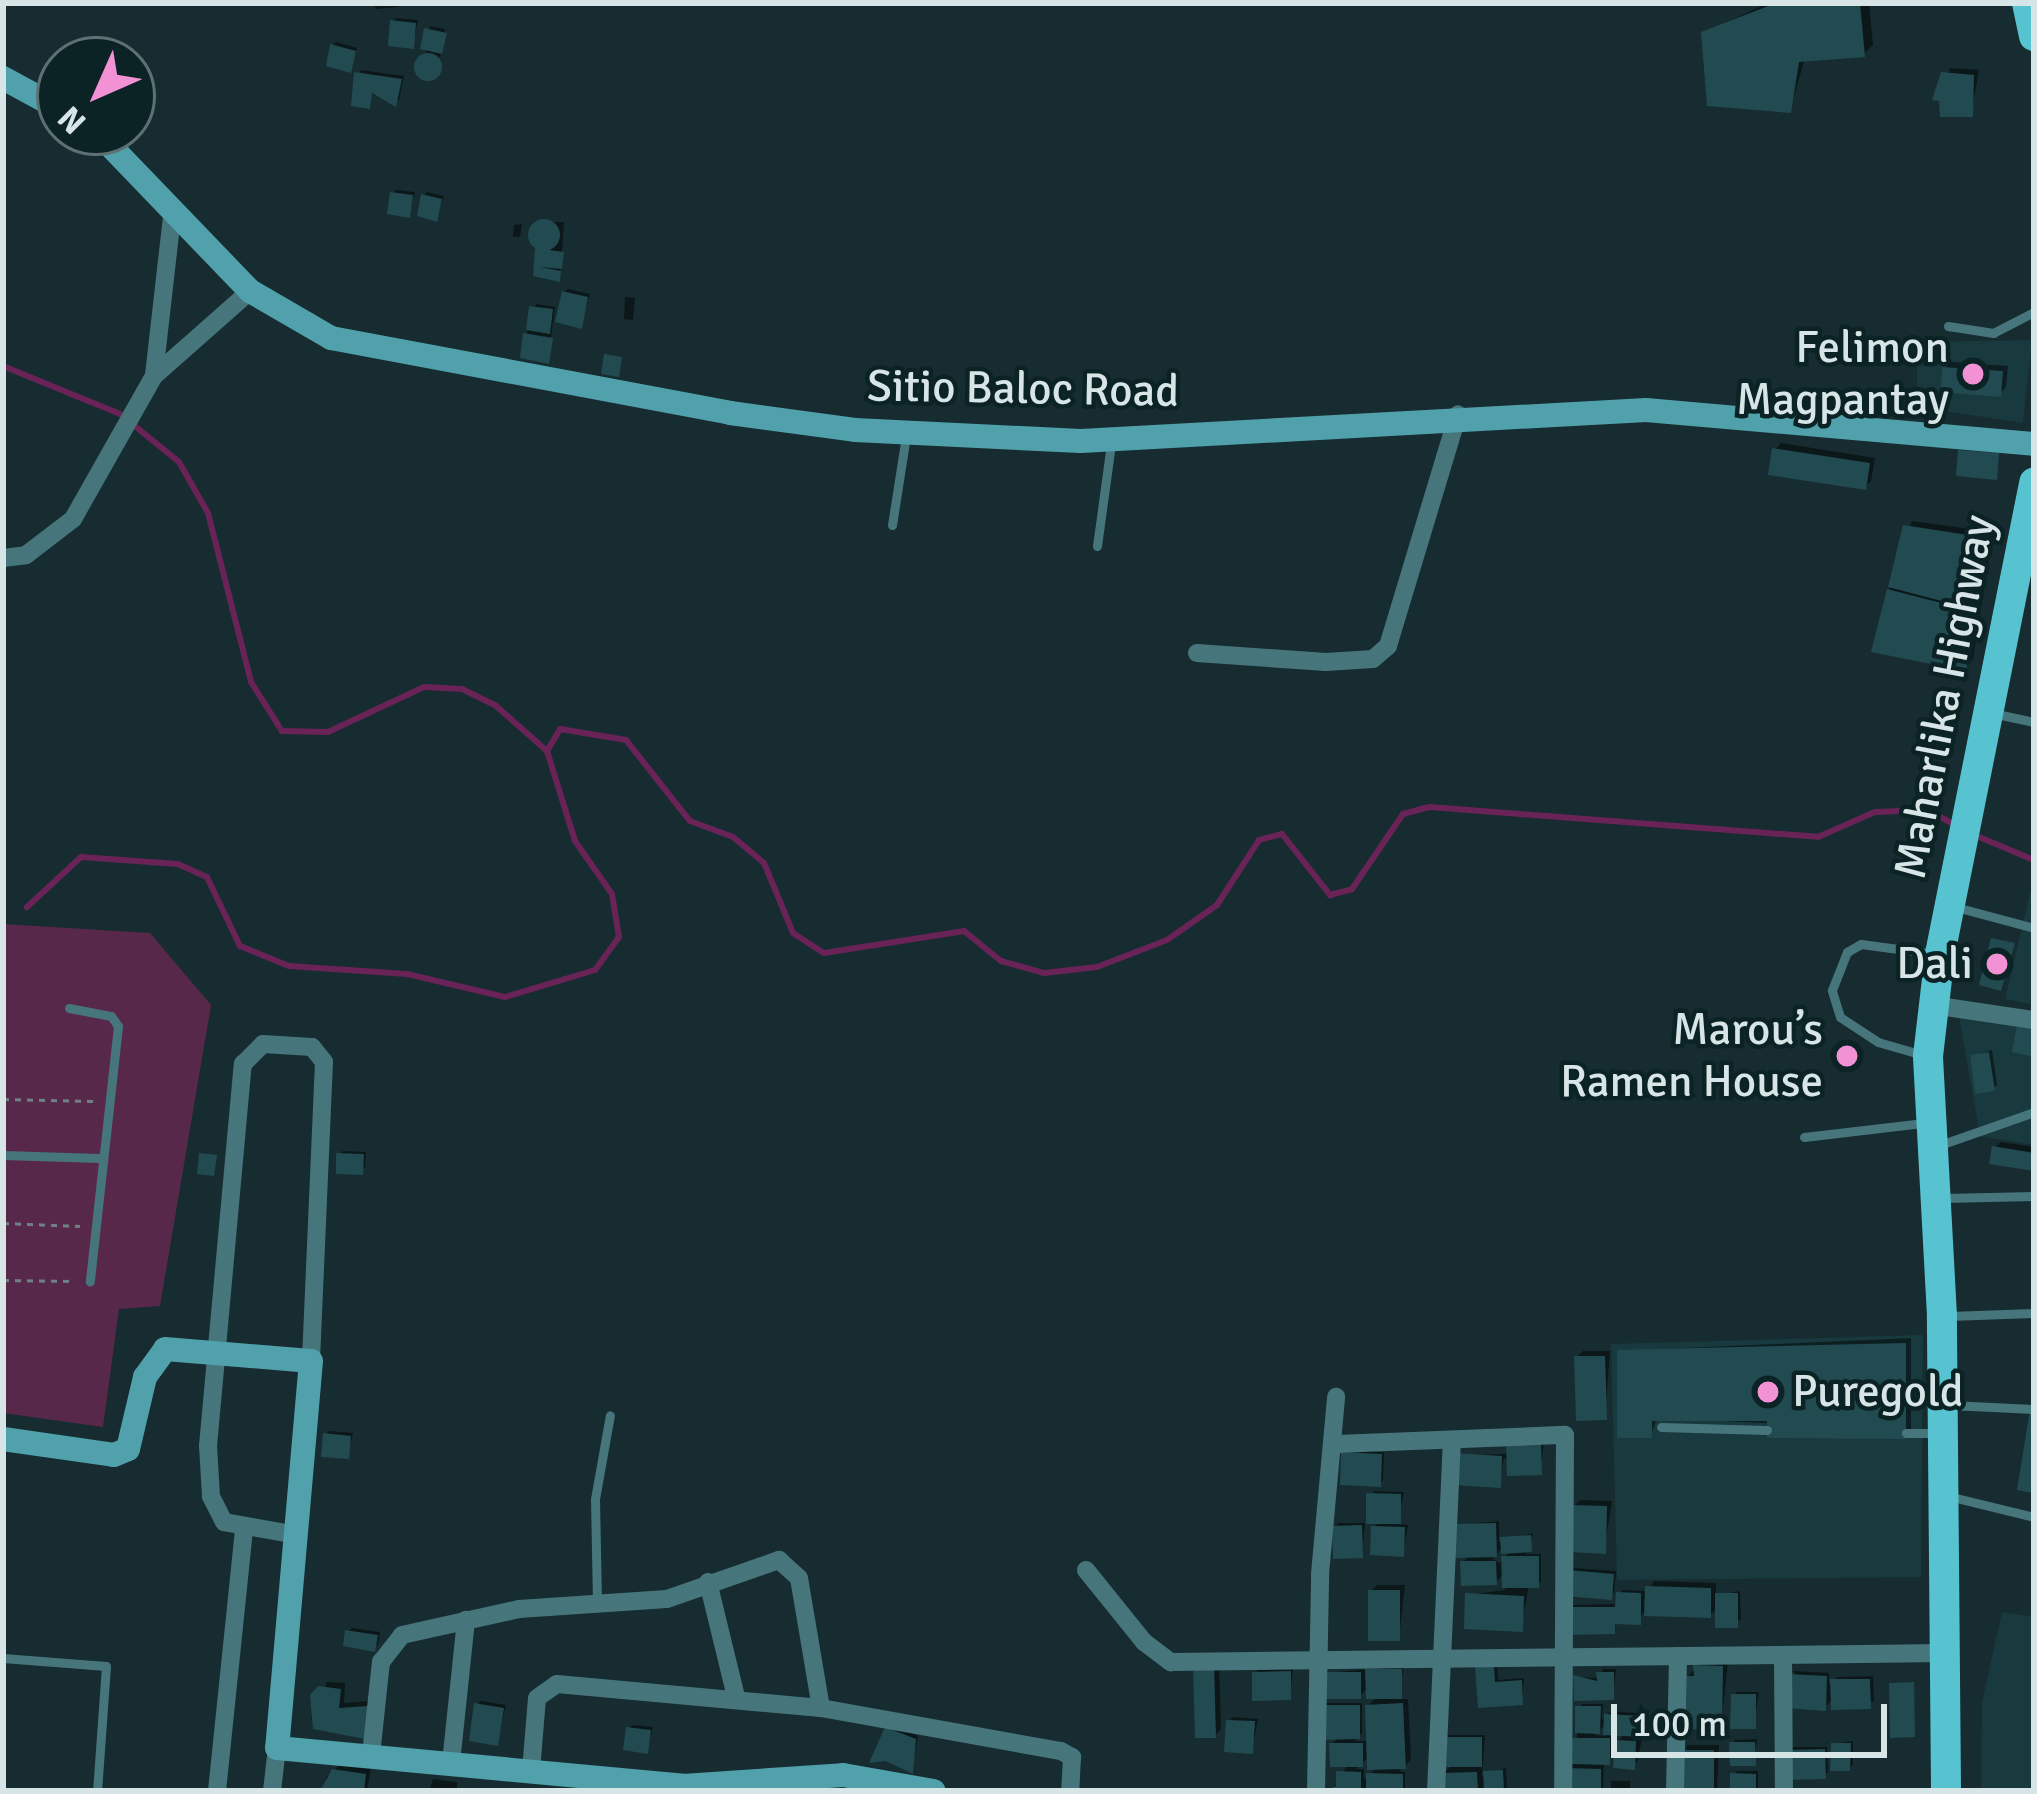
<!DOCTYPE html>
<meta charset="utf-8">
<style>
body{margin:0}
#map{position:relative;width:2037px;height:1794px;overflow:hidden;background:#162c30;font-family:Signika,sans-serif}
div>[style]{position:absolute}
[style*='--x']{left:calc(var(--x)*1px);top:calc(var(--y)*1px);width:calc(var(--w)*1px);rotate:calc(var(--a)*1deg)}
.built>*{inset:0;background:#18393d}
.green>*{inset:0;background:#58284a}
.shadow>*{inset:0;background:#0007}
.stream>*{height:6px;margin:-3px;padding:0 3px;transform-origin:3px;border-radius:3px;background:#692357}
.building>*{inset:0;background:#224b51}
.round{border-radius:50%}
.path>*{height:3px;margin-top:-1.5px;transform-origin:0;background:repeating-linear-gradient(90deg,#6f8184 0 6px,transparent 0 12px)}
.lane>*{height:9px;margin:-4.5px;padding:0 4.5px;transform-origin:4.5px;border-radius:4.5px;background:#46767c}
.street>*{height:18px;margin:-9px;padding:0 9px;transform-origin:9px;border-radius:9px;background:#46767c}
.secondary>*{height:24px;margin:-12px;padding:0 12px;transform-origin:12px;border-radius:12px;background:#50a1ac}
.primary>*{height:30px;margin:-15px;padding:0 15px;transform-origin:15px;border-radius:15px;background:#57c3d1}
.dots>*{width:33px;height:33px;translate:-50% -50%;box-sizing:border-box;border:6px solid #0c2326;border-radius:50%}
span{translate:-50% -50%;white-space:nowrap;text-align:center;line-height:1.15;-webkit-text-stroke:9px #0c2326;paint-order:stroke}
.poi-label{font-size:45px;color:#d7e5e6}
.right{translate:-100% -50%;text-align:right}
.left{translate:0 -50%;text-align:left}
.street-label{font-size:45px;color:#d7e5e6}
.frame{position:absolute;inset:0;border:6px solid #d7e5e6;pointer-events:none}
.north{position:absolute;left:36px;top:36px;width:120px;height:120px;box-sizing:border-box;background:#0c2326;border:3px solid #5d7173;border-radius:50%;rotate:225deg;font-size:33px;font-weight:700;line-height:48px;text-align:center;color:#d7e5e6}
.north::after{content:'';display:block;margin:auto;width:42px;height:54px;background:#f391d5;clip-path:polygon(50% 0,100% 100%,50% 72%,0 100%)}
.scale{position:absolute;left:1611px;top:1704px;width:276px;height:54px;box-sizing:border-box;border:6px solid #d7e5e6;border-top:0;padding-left:15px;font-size:36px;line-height:42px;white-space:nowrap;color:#d7e5e6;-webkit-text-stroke:9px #0c2326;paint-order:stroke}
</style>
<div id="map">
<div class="built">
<i style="clip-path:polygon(2032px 340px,2023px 423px,1917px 407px,1917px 342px)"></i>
<i style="clip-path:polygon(2032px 885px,2034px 885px,2034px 1005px,2005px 999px)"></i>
<i style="clip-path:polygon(1958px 1012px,2034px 1023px,2034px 1145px,1980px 1136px)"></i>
<i style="clip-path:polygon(1923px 1335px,1921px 1577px,1617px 1580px,1611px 1344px)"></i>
<i style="clip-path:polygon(2002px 1612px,2034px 1617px,2034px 1791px,1981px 1791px,1982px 1702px)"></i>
</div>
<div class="green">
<i style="clip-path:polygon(3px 924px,150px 933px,211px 1005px,160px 1306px,119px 1309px,103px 1427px,3px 1413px)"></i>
</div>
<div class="shadow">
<i style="clip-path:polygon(376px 3px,400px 3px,399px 7px,375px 9px)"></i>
<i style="clip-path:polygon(1768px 3px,1869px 3px,1873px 45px,1864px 54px,1805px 58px,1790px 110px,1704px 33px)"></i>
<i style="clip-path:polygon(397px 18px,418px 20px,413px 46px,393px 21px)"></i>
<i style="clip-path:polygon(430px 26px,445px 29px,442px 53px,422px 78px)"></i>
<i style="clip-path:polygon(336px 42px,357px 48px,350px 69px,333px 45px)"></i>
<i style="clip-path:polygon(1950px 68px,1979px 70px,1971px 114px,1942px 99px)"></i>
<i style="clip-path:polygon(360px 70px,404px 76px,399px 100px,371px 94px)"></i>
<i style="clip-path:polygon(396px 190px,415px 192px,409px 214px,393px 193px)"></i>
<i style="clip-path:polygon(427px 192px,444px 196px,436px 218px,424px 195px)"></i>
<i style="clip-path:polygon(534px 222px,564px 222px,560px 278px,536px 274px)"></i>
<i style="clip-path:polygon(522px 224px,520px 237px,513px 237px,514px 225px)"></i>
<i style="clip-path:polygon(568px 289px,590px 294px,581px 325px,564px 292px)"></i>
<i style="clip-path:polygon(625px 297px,635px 298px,633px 320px,624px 319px)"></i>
<i style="clip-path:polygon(536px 304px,555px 307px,548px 360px,526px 335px)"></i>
<i style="clip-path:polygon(1951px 362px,2008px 366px,2006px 387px,2000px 393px,1945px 368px)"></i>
<i style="clip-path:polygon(1781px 443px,1875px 458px,1871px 481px,1865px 487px,1775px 450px)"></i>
<i style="clip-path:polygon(1912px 521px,1993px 532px,1973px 659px,1965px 668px,1889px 590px)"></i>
<i style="clip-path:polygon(1992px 1050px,1997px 1085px,1993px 1088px,1973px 1056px)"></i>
<i style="clip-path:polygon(2001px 1142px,2034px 1147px,2034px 1168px,1995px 1148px)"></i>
<i style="clip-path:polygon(343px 1151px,366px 1152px,365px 1168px,339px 1155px)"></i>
<i style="clip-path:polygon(1911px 1338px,1911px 1430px,1657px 1418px,1651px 1435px,1620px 1351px)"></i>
<i style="clip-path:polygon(1583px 1351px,1610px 1351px,1605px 1417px,1577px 1357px)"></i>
<i style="clip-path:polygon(329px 1431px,353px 1433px,348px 1456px,325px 1435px)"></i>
<i style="clip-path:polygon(1544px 1442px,1540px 1472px,1504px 1458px,1499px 1485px,1458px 1455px,1509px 1454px)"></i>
<i style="clip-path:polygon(1348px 1450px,1384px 1452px,1383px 1480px,1380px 1484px)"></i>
<i style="clip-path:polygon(1373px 1491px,1404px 1492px,1397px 1524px,1408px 1525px,1403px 1554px,1374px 1527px,1380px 1521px)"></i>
<i style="clip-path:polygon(1580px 1500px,1612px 1501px,1604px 1551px,1574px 1506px)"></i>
<i style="clip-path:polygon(evenodd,1499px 1521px,1499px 1542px,1533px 1533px,1526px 1554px,1541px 1554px,1541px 1582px,1529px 1585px,1521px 1628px,1468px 1595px,1505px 1590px,1504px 1574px,1496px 1582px,1463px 1562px,1471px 1555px,1457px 1525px,1499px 1521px,1504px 1547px,1512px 1550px,1499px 1563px,1492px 1558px,1504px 1547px)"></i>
<i style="clip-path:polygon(1339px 1523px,1365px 1523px,1362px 1555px,1335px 1527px)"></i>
<i style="clip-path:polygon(1574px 1568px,1616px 1571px,1614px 1594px,1571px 1571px)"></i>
<i style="clip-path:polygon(1654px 1581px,1716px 1583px,1716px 1596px,1740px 1591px,1741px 1621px,1718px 1607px,1710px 1615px,1643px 1613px,1639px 1622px,1617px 1621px,1613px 1631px,1569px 1632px,1571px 1605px,1618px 1604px,1622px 1590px,1648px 1591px)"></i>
<i style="clip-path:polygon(1377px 1585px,1405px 1585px,1399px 1638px,1371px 1591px)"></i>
<i style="clip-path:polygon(352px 1628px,380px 1632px,378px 1645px,348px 1631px)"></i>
<i style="clip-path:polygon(1219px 1658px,1221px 1729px,1215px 1735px,1196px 1665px)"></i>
<i style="clip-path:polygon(1703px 1661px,1728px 1661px,1721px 1727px,1687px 1677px)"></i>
<i style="clip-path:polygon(1497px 1663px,1498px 1680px,1524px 1678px,1522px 1702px,1481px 1705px,1478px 1668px)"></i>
<i style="clip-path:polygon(evenodd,1404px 1666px,1398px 1699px,1408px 1699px,1411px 1760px,1399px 1771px,1405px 1772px,1405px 1791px,1332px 1791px,1348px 1764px,1332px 1744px,1340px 1736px,1322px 1737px,1326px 1703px,1362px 1703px,1362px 1733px,1355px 1741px,1369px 1741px,1368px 1706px,1377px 1696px,1369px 1687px,1359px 1696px,1325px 1673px,1404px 1666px,1370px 1756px,1377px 1767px,1364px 1780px,1364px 1769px,1356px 1769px,1370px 1756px)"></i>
<i style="clip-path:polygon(1293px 1669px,1290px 1697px,1255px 1673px,1258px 1670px)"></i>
<i style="clip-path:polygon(1603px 1669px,1616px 1669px,1613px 1697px,1576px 1677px,1599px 1678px)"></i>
<i style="clip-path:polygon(1793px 1671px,1829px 1673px,1829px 1685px,1837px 1677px,1873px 1676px,1874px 1702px,1834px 1698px,1825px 1707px)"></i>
<i style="clip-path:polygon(327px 1682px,345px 1683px,344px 1703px,372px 1701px,364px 1735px,311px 1720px)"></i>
<i style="clip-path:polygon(1737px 1692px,1759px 1692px,1754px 1726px,1734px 1695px)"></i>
<i style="clip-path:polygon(481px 1701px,506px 1705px,497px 1743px,477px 1705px)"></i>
<i style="clip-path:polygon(evenodd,1582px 1704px,1603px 1704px,1602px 1720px,1611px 1711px,1647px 1714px,1637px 1763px,1617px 1753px,1604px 1761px,1603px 1791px,1569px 1791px,1582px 1704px,1607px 1723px,1606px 1736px,1594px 1735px,1607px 1723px,1582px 1704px,1612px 1732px,1626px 1733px,1612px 1747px,1612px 1732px)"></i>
<i style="clip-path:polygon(1233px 1717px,1258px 1719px,1252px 1751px,1229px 1721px)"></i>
<i style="clip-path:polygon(633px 1725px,653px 1727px,647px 1751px,629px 1728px)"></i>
<i style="clip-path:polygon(891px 1725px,918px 1736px,912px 1771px,887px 1758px)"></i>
<i style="clip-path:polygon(1448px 1735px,1485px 1735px,1482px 1776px,1506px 1768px,1507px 1791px,1443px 1791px,1442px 1775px,1453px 1764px)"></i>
<i style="clip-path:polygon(1757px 1739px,1754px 1763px,1732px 1744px,1735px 1740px)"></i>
<i style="clip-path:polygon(1853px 1741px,1853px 1765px,1849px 1768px,1834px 1744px)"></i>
<i style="clip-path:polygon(1687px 1745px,1719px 1745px,1717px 1791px,1681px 1791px)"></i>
<i style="clip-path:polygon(1791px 1747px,1827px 1747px,1828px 1773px,1788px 1777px)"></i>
<i style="clip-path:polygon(341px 1764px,371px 1768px,367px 1791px,327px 1791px,326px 1777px)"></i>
<i style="clip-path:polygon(1736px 1771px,1758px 1771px,1758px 1791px,1733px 1791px)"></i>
<i style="clip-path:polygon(433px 1779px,457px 1782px,457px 1791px,429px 1791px)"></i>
<i style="clip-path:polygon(1630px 1781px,1630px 1791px,1611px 1791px,1611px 1781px)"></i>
</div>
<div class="stream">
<i style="--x:3;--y:366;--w:126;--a:22.3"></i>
<i style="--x:120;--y:414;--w:76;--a:39.1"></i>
<i style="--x:179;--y:462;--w:59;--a:60.4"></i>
<i style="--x:208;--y:513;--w:174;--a:75.7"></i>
<i style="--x:251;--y:682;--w:58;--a:57.7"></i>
<i style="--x:282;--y:731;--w:46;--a:1.2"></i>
<i style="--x:328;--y:732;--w:106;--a:-25.1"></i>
<i style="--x:424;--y:687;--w:38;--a:3"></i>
<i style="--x:462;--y:689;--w:37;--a:26"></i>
<i style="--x:495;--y:705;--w:69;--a:41.5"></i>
<i style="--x:547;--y:751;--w:94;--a:72.7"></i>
<i style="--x:575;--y:841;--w:65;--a:55.1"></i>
<i style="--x:612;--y:894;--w:44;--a:80.8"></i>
<i style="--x:619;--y:937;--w:41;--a:126"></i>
<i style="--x:595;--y:970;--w:94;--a:163.3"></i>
<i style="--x:505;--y:997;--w:101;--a:-166.8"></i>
<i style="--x:407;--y:974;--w:118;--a:-176.1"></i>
<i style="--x:289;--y:966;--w:53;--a:-157.8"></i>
<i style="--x:240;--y:946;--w:76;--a:-115.6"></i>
<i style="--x:207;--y:877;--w:32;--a:-156"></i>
<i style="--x:178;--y:864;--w:97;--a:-175.9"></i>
<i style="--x:81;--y:857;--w:74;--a:137.2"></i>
<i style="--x:547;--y:751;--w:26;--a:-59"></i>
<i style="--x:560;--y:729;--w:67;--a:9.5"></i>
<i style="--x:626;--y:740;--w:103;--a:51.7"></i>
<i style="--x:690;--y:821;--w:46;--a:20.4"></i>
<i style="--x:733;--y:837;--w:40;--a:40"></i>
<i style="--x:764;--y:863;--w:76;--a:67.5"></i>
<i style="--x:793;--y:933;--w:37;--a:33"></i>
<i style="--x:824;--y:953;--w:142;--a:-8.9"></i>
<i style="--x:964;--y:931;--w:48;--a:39"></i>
<i style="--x:1001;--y:961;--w:45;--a:15.6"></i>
<i style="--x:1044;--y:973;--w:53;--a:-6.5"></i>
<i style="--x:1097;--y:967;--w:75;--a:-21.1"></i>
<i style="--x:1167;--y:940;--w:61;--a:-35"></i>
<i style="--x:1217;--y:905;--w:77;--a:-57.1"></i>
<i style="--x:1259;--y:840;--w:24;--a:-15"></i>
<i style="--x:1282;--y:834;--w:78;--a:51.8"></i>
<i style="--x:1330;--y:895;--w:23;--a:-15"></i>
<i style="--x:1352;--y:889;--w:91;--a:-55.8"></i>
<i style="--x:1403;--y:814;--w:28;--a:-15"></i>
<i style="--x:1430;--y:807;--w:389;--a:4.4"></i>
<i style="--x:1818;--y:837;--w:62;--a:-23.7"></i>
<i style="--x:1875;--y:812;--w:53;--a:-2.2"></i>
<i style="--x:1928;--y:810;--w:31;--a:29"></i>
<i style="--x:1972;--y:834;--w:67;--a:22.8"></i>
</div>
<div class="building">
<i style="clip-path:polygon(1776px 3px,1860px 3px,1865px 57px,1799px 62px,1791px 113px,1707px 106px,1701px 32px)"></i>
<i style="clip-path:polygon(390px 20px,416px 23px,414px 49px,388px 46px)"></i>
<i style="clip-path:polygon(424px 28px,447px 33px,442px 54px,420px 49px)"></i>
<i style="clip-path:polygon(330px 44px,356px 51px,351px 73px,326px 66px)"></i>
<i class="round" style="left:414px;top:53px;width:28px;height:28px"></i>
<i style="clip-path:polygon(354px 72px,402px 79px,396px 107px,372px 93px,370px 109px,351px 106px)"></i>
<i style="clip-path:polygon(1941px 72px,1974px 75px,1973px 117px,1940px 117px,1939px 101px,1932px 100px)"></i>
<i style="clip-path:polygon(390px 192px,413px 195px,410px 218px,387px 214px)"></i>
<i style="clip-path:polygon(421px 194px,442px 199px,437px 222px,417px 216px)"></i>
<i class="round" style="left:528px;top:219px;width:32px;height:32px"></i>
<i style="clip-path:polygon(535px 248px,564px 252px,562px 269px,540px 267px,561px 271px,560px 282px,533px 276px)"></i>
<i style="clip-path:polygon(562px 291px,588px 297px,582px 329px,555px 322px)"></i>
<i style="clip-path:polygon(529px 306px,553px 309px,550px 334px,526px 330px)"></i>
<i style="clip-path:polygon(523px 333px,553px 338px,549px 364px,520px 358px)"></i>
<i style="clip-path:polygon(604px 354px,622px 357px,619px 377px,601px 374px)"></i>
<i style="clip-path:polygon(1942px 367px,2003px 371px,2001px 397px,1941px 392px)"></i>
<i style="clip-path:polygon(1772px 448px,1870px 463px,1866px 490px,1768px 475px)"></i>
<i style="clip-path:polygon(1958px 450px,1999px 453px,1997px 480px,1956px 476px)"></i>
<i style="clip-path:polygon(1903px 525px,1988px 538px,1976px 610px,1888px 587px)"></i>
<i style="clip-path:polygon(1887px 589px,1976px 612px,1966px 671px,1871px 652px)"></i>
<i style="clip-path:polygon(1991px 938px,2015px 943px,2001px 991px,1979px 985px)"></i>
<i style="clip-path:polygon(2017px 1025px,2034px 1028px,2034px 1057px,2012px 1052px)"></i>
<i style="clip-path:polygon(1989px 1052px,1995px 1091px,1975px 1094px,1970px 1055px)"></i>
<i style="clip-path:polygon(1992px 1146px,2034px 1153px,2034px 1171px,1989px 1164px)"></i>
<i style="clip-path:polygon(199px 1153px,217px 1155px,214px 1176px,197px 1174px)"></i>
<i style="clip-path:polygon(336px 1153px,364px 1154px,363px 1175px,336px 1174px)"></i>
<i style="clip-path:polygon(1906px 1343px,1906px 1439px,1767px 1438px,1767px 1421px,1652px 1421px,1652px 1438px,1617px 1438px,1617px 1350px)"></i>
<i style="clip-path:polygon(1574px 1356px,1605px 1356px,1607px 1420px,1576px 1421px)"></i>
<i style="clip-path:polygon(2030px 1410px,2034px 1411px,2034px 1493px,2017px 1490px)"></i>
<i style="clip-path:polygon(323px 1433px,351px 1436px,349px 1459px,321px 1457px)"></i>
<i style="clip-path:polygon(1506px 1444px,1541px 1444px,1542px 1475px,1507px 1476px)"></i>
<i style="clip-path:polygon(1341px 1452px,1382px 1454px,1381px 1487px,1340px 1485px)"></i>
<i style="clip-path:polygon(1455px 1453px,1502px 1456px,1501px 1488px,1453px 1485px)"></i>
<i style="clip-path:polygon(1366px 1493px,1401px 1494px,1401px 1524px,1366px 1524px)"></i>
<i style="clip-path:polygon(1571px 1505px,1607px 1506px,1606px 1554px,1569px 1552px)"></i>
<i style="clip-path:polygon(1496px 1523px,1497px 1557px,1455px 1558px,1453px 1524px)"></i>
<i style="clip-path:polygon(1362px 1525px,1363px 1558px,1333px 1559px,1332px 1526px)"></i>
<i style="clip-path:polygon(1371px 1526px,1405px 1527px,1404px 1557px,1370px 1555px)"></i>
<i style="clip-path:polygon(1531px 1535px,1532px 1552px,1501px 1554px,1500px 1537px)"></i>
<i style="clip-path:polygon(1501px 1556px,1539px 1556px,1539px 1588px,1502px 1588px)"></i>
<i style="clip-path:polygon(1460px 1561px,1496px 1561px,1497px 1585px,1461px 1586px)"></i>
<i style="clip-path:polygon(1568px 1570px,1614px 1574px,1612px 1600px,1565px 1596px)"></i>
<i style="clip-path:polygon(1645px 1586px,1711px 1588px,1711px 1618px,1644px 1616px)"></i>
<i style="clip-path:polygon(1368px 1590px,1400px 1590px,1400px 1641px,1368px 1641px)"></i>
<i style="clip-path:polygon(1616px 1592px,1641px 1593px,1641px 1625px,1615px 1624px,1615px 1634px,1566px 1635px,1565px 1607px,1615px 1607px)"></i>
<i style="clip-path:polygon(1465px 1593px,1524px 1596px,1523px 1632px,1464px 1629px)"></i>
<i style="clip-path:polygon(1715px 1593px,1738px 1593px,1738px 1628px,1715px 1628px)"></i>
<i style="clip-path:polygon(345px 1630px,378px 1635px,375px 1652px,343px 1646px)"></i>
<i style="clip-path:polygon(1214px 1663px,1216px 1738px,1195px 1738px,1193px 1664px)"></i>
<i style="clip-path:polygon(1494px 1665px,1495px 1682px,1522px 1680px,1523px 1705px,1478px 1708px,1475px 1666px)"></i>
<i style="clip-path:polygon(1693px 1665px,1723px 1666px,1722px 1730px,1679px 1729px,1684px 1676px,1694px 1676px)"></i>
<i style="clip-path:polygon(1365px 1669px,1402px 1669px,1402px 1699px,1366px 1699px)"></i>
<i style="clip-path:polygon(1291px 1671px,1291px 1700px,1252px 1701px,1252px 1672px)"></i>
<i style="clip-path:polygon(1322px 1672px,1361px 1672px,1361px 1699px,1322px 1699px)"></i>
<i style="clip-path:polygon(1596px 1672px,1614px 1672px,1614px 1700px,1574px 1701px,1573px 1675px,1597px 1681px)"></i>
<i style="clip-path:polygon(1787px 1674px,1827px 1676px,1826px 1711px,1785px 1708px)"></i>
<i style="clip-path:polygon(1830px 1679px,1870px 1679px,1871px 1709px,1831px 1710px)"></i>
<i style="clip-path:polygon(1914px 1682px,1915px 1737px,1890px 1738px,1889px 1683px)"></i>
<i style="clip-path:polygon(318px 1686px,341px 1689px,339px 1708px,368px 1706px,365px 1739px,313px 1729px,310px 1695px)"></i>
<i style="clip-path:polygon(1731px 1694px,1756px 1694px,1756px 1729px,1730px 1729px)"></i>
<i style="clip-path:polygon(474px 1703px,504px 1708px,498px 1746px,469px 1741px)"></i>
<i style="clip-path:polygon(1403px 1703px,1406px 1769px,1367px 1770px,1365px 1705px)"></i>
<i style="clip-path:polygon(1319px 1705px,1360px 1705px,1360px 1739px,1319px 1740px)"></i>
<i style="clip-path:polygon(1575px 1706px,1601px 1706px,1600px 1734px,1575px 1733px)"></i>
<i style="clip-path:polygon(1604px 1714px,1645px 1716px,1643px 1737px,1603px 1735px)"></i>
<i style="clip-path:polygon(1226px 1720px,1255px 1721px,1253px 1754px,1224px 1752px)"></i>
<i style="clip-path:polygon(626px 1727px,651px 1730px,648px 1754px,623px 1750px)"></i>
<i style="clip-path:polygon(885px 1727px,916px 1739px,913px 1774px,886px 1761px,869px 1763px)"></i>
<i style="clip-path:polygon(1442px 1737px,1482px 1737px,1482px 1767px,1442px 1767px)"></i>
<i style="clip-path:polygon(1571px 1738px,1610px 1738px,1610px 1765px,1571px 1764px)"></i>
<i style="clip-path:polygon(1615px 1740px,1636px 1741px,1635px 1770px,1613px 1768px)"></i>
<i style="clip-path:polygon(1729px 1742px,1755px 1742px,1756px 1766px,1730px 1766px)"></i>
<i style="clip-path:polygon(1329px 1743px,1363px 1743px,1363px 1767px,1330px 1767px)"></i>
<i style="clip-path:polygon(1831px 1743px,1851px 1743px,1850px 1771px,1830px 1771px)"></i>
<i style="clip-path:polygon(1825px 1749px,1826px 1779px,1785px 1780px,1785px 1750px)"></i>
<i style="clip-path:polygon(1678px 1750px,1714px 1750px,1714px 1791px,1678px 1791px)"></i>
<i style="clip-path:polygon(1567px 1768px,1601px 1769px,1601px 1791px,1566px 1791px)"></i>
<i style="clip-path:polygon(332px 1769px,366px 1774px,364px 1791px,320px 1791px)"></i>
<i style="clip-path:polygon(1503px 1770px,1504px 1791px,1484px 1791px,1483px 1771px)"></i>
<i style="clip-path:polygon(1336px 1771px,1361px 1772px,1361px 1791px,1325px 1791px,1336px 1786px)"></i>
<i style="clip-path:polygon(1477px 1772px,1478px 1791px,1440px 1791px,1439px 1773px)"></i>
<i style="clip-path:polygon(1366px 1773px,1403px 1774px,1403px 1791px,1366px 1791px)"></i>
<i style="clip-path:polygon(1730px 1773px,1756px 1774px,1756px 1791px,1730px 1791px)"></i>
</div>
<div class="path">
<i style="--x:3;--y:1099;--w:90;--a:1.3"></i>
<i style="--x:3;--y:1223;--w:77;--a:2.2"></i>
<i style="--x:3;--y:1280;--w:70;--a:0.8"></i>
</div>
<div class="lane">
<i style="--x:1948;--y:326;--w:46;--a:8.8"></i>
<i style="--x:1993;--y:333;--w:46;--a:-27.1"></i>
<i style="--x:892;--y:525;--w:90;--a:-81.1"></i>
<i style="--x:1097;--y:546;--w:103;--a:-82.2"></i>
<i style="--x:1992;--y:713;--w:43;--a:12.1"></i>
<i style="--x:1952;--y:906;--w:85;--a:15"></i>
<i style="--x:69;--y:1008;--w:43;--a:10.8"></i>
<i style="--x:111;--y:1016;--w:12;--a:55"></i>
<i style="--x:118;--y:1026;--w:257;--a:96.3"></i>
<i style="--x:1923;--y:1055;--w:47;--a:-163.9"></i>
<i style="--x:1878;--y:1042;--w:45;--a:-146.7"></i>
<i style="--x:1840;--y:1017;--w:28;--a:-107"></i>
<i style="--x:1832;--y:990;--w:41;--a:-68.5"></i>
<i style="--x:1847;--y:952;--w:16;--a:-30"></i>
<i style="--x:1861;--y:944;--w:75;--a:7.7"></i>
<i style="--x:1804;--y:1137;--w:121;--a:-6.7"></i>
<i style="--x:1937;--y:1146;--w:103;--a:-19.3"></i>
<i style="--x:3;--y:1155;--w:97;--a:1.8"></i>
<i style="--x:1943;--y:1198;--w:91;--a:-1.3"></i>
<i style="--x:1949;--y:1316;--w:85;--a:-2"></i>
<i style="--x:1950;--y:1405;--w:84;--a:2.7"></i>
<i style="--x:1661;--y:1427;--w:106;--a:1.6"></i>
<i style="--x:1906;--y:1433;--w:30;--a:0"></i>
<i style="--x:1952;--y:1497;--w:84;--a:13.7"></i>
<i style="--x:597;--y:1603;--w:104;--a:-91.1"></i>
<i style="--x:595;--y:1499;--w:85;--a:-79.9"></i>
<i style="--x:3;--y:1658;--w:103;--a:4.4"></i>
<i style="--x:106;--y:1666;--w:125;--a:94.1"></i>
</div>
<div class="street">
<i style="--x:173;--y:208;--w:169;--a:96.5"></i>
<i style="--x:154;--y:376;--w:128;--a:-41.5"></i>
<i style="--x:3;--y:558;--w:23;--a:-7"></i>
<i style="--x:26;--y:555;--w:59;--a:-37.5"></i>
<i style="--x:73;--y:519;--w:164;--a:-60.5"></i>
<i style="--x:1197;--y:653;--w:129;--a:4"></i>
<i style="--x:1326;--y:662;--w:47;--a:-3.7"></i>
<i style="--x:1373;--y:659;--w:20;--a:-41"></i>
<i style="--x:1388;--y:646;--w:242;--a:-73.2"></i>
<i style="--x:1932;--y:1005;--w:103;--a:8.4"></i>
<i style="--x:1337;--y:1444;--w:228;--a:-2.3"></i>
<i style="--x:1565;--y:1435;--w:356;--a:90.3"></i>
<i style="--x:297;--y:1535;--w:74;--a:-169.9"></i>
<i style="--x:224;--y:1522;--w:29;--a:-117"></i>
<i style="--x:211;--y:1496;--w:50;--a:-93.4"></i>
<i style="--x:208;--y:1446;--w:384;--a:-84.8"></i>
<i style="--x:243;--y:1064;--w:28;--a:-45"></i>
<i style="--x:263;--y:1044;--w:49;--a:3.5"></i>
<i style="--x:312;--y:1047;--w:19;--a:51"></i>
<i style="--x:324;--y:1062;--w:299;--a:92.5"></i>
<i style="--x:1086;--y:1570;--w:92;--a:51.1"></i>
<i style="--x:1144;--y:1642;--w:34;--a:37"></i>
<i style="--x:1171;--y:1662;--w:774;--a:-0.67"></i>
<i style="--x:708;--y:1582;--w:118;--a:76.3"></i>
<i style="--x:1783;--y:1655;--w:136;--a:89.6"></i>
<i style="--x:371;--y:1755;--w:94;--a:-83.9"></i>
<i style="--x:381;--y:1662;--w:34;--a:-52"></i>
<i style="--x:402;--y:1635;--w:120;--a:-12.5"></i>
<i style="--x:519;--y:1609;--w:148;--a:-3.9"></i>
<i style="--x:667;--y:1599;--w:119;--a:-19.2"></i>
<i style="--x:779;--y:1560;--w:27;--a:42"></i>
<i style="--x:799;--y:1578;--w:132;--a:80.4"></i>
<i style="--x:451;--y:1763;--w:144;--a:-84"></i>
<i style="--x:531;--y:1771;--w:73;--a:-85.3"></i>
<i style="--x:537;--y:1698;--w:24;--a:-35"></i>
<i style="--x:557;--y:1684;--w:265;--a:5.2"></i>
<i style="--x:821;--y:1708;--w:244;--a:10.2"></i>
<i style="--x:1061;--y:1751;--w:13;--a:29"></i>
<i style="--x:1072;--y:1757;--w:34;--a:93"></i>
<i style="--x:217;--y:1791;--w:261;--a:-84.1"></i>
<i style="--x:272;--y:1791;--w:43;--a:-83.4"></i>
<i style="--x:1316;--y:1791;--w:217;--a:-88.9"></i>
<i style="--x:1320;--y:1574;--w:178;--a:-84.8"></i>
<i style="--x:1436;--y:1791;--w:348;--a:-87.4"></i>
<i style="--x:1675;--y:1791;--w:135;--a:-88.7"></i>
</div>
<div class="secondary">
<i style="--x:3;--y:78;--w:65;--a:28.5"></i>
<i style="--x:97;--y:132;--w:221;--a:46.1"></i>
<i style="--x:250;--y:291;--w:94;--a:30.1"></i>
<i style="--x:331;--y:338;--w:406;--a:10.6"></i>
<i style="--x:730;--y:413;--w:126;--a:7.7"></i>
<i style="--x:855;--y:430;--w:226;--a:2.8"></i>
<i style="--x:1081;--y:441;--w:566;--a:-3.14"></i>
<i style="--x:1646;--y:410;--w:389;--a:5"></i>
<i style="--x:3;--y:1439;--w:112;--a:8.2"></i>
<i style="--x:114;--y:1455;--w:15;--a:-23"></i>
<i style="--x:128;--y:1449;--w:74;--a:-76.7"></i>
<i style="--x:145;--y:1377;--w:34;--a:-54"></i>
<i style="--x:165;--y:1349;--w:146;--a:4.7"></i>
<i style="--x:311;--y:1361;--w:388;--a:95"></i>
<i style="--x:277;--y:1748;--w:408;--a:5.3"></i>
<i style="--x:683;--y:1786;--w:160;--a:-3.9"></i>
<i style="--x:843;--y:1775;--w:92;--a:10"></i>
</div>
<div class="primary">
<i style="--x:2027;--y:3;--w:34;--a:78"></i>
<i style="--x:1946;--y:1791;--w:475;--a:-90.5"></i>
<i style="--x:1942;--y:1316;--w:260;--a:-93.1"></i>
<i style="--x:1928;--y:1056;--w:103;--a:-83.3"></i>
<i style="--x:1940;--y:954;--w:481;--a:-78.7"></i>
</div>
<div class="dots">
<i style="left:1973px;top:374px;background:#f391d5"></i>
<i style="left:1997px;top:964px;background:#f391d5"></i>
<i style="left:1847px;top:1056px;background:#f391d5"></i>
<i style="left:1768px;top:1392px;background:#f391d5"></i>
</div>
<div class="poi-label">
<span class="right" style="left:1949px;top:374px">Felimon<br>Magpantay</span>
<span class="right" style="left:1973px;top:964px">Dali</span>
<span class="right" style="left:1823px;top:1056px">Marou’s<br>Ramen House</span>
<span class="left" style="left:1792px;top:1392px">Puregold</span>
</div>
<div class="street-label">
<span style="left:1023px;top:389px;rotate:1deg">Sitio Baloc Road</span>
<span style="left:1945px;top:697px;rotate:-79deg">Maharlika Highway</span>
</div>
<div class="frame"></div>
<div class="north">N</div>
<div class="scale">100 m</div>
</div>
